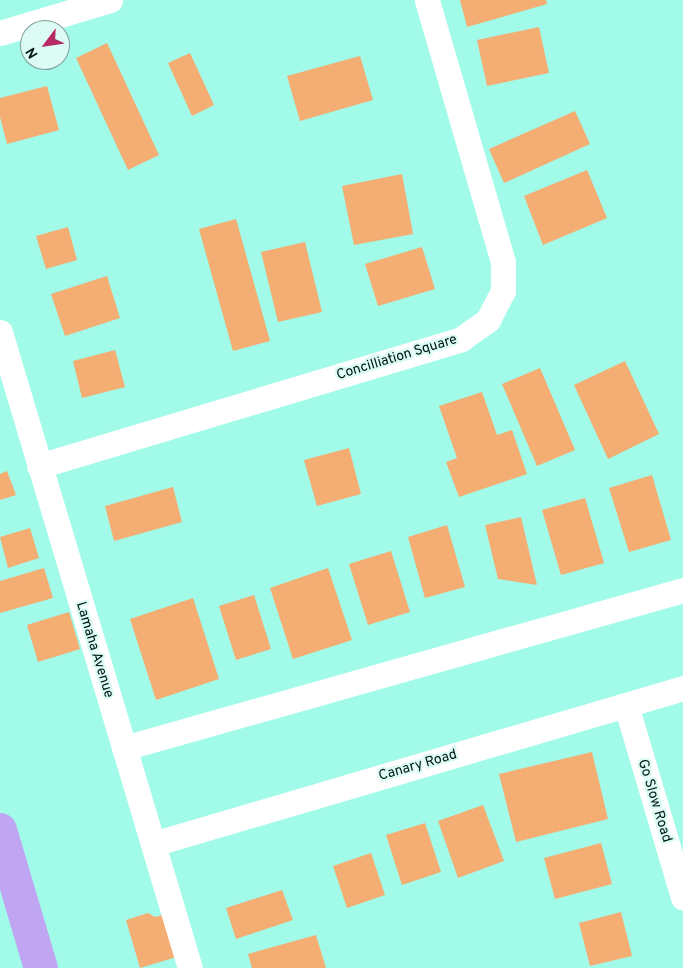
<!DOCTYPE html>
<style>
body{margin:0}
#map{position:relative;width:683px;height:968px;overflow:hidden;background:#a2fae8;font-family:Overpass,sans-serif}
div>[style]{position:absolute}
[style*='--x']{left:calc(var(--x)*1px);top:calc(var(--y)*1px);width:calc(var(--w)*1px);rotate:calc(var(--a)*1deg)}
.canal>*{height:34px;margin:-17px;padding:0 17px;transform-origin:17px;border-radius:17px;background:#c0a5f2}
.building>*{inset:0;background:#f4ad72}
.minor>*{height:25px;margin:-12.5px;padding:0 12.5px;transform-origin:12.5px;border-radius:12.5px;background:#fff}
span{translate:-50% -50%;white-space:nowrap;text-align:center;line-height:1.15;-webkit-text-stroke:4.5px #dbfbf4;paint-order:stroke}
.street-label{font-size:14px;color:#001511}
.north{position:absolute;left:20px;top:20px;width:50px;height:50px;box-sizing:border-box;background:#dbfbf4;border:1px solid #839f99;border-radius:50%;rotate:239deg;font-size:14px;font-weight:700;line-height:20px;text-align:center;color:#001511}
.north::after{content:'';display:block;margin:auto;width:18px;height:22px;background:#b62b66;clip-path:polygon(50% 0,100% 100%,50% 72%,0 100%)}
</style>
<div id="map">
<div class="canal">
<i style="--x:0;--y:830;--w:144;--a:73.5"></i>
</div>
<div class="building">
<i style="clip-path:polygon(460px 0,546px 0,547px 4px,467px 27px)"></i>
<i style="clip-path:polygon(539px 27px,549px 73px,487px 86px,477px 40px)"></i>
<i style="clip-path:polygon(107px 43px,159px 155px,128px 170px,76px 58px)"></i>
<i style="clip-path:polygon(190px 53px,214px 105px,192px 116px,168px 63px)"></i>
<i style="clip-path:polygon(360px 56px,373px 100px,300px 121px,287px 76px)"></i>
<i style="clip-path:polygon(47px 86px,59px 130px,7px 144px,0 117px,0 98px)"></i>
<i style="clip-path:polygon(575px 111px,590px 144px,504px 183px,489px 149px)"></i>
<i style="clip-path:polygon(587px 170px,607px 218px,543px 245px,524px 196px)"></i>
<i style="clip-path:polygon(402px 174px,413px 234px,354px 245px,342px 186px)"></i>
<i style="clip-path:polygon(236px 219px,270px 341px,233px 351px,199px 229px)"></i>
<i style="clip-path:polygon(68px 227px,77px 260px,46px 269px,36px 236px)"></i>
<i style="clip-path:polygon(305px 242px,322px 312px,278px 322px,261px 252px)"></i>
<i style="clip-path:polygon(422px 247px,435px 289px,378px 306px,365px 264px)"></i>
<i style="clip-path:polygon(107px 276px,120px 318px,65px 336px,51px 294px)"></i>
<i style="clip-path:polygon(115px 350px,125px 387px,82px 398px,73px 361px)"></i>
<i style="clip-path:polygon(625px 361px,659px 434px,608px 459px,574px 385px)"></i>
<i style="clip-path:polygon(540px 368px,575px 450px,537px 466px,502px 384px)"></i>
<i style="clip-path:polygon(482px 392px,497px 435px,512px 430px,527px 474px,459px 497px,446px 462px,457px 458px,439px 406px)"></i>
<i style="clip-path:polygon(349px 448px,361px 494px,317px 506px,304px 460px)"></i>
<i style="clip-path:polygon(7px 471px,16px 495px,0 500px,0 474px)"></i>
<i style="clip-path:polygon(652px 475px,671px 540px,629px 552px,609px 488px)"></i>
<i style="clip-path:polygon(173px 487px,182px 522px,114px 541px,105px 506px)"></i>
<i style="clip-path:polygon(585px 498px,604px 563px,561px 575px,542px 510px)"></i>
<i style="clip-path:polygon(521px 517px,537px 585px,498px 579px,485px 525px)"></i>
<i style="clip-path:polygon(447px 525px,465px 587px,425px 598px,408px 537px)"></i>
<i style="clip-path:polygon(30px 528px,39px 558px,8px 568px,0 537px)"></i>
<i style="clip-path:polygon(391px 551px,410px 612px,368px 625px,349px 564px)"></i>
<i style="clip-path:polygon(44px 568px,53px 598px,0 613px,0 581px)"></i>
<i style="clip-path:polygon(328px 568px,352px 640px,293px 659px,270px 588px)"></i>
<i style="clip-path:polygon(254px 595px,271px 649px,236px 660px,219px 606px)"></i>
<i style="clip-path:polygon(193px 598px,219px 679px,156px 700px,130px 619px)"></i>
<i style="clip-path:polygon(69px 612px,80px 649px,38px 662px,27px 625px)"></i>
<i style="clip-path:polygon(592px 752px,608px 819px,516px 842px,499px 774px)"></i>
<i style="clip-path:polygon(483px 805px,504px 861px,458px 878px,438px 821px)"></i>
<i style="clip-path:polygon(425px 823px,441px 872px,402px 885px,386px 835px)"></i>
<i style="clip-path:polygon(601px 843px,612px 884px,555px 899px,544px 858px)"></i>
<i style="clip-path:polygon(371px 853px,385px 895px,347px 908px,333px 866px)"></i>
<i style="clip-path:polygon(282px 890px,293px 920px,236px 939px,226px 908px)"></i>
<i style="clip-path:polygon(621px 912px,632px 956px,590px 966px,579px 923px)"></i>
<i style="clip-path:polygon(148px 913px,155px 917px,167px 914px,180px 956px,140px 968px,126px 920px)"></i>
<i style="clip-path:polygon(316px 935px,326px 968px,252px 968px,248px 954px)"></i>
</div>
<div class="minor">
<i style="--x:0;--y:33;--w:115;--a:-16.7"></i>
<i style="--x:0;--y:332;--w:664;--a:73.37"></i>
<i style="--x:39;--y:466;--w:441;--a:-16.7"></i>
<i style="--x:461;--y:339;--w:33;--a:-35"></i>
<i style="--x:488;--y:320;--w:33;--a:-63"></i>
<i style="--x:503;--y:291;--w:29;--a:-90"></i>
<i style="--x:503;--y:262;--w:273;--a:-106.2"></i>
<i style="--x:626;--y:705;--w:201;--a:73.5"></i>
<i style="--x:124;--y:748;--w:581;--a:-15.78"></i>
<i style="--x:153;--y:844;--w:552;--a:-16.4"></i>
</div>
<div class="street-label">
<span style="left:397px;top:358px;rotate:-17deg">Concilliation Square</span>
<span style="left:94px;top:650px;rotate:73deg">Lamaha Avenue</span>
<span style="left:418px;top:766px;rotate:-16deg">Canary Road</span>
<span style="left:654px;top:801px;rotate:73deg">Go Slow Road</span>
</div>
<div class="north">N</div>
</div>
